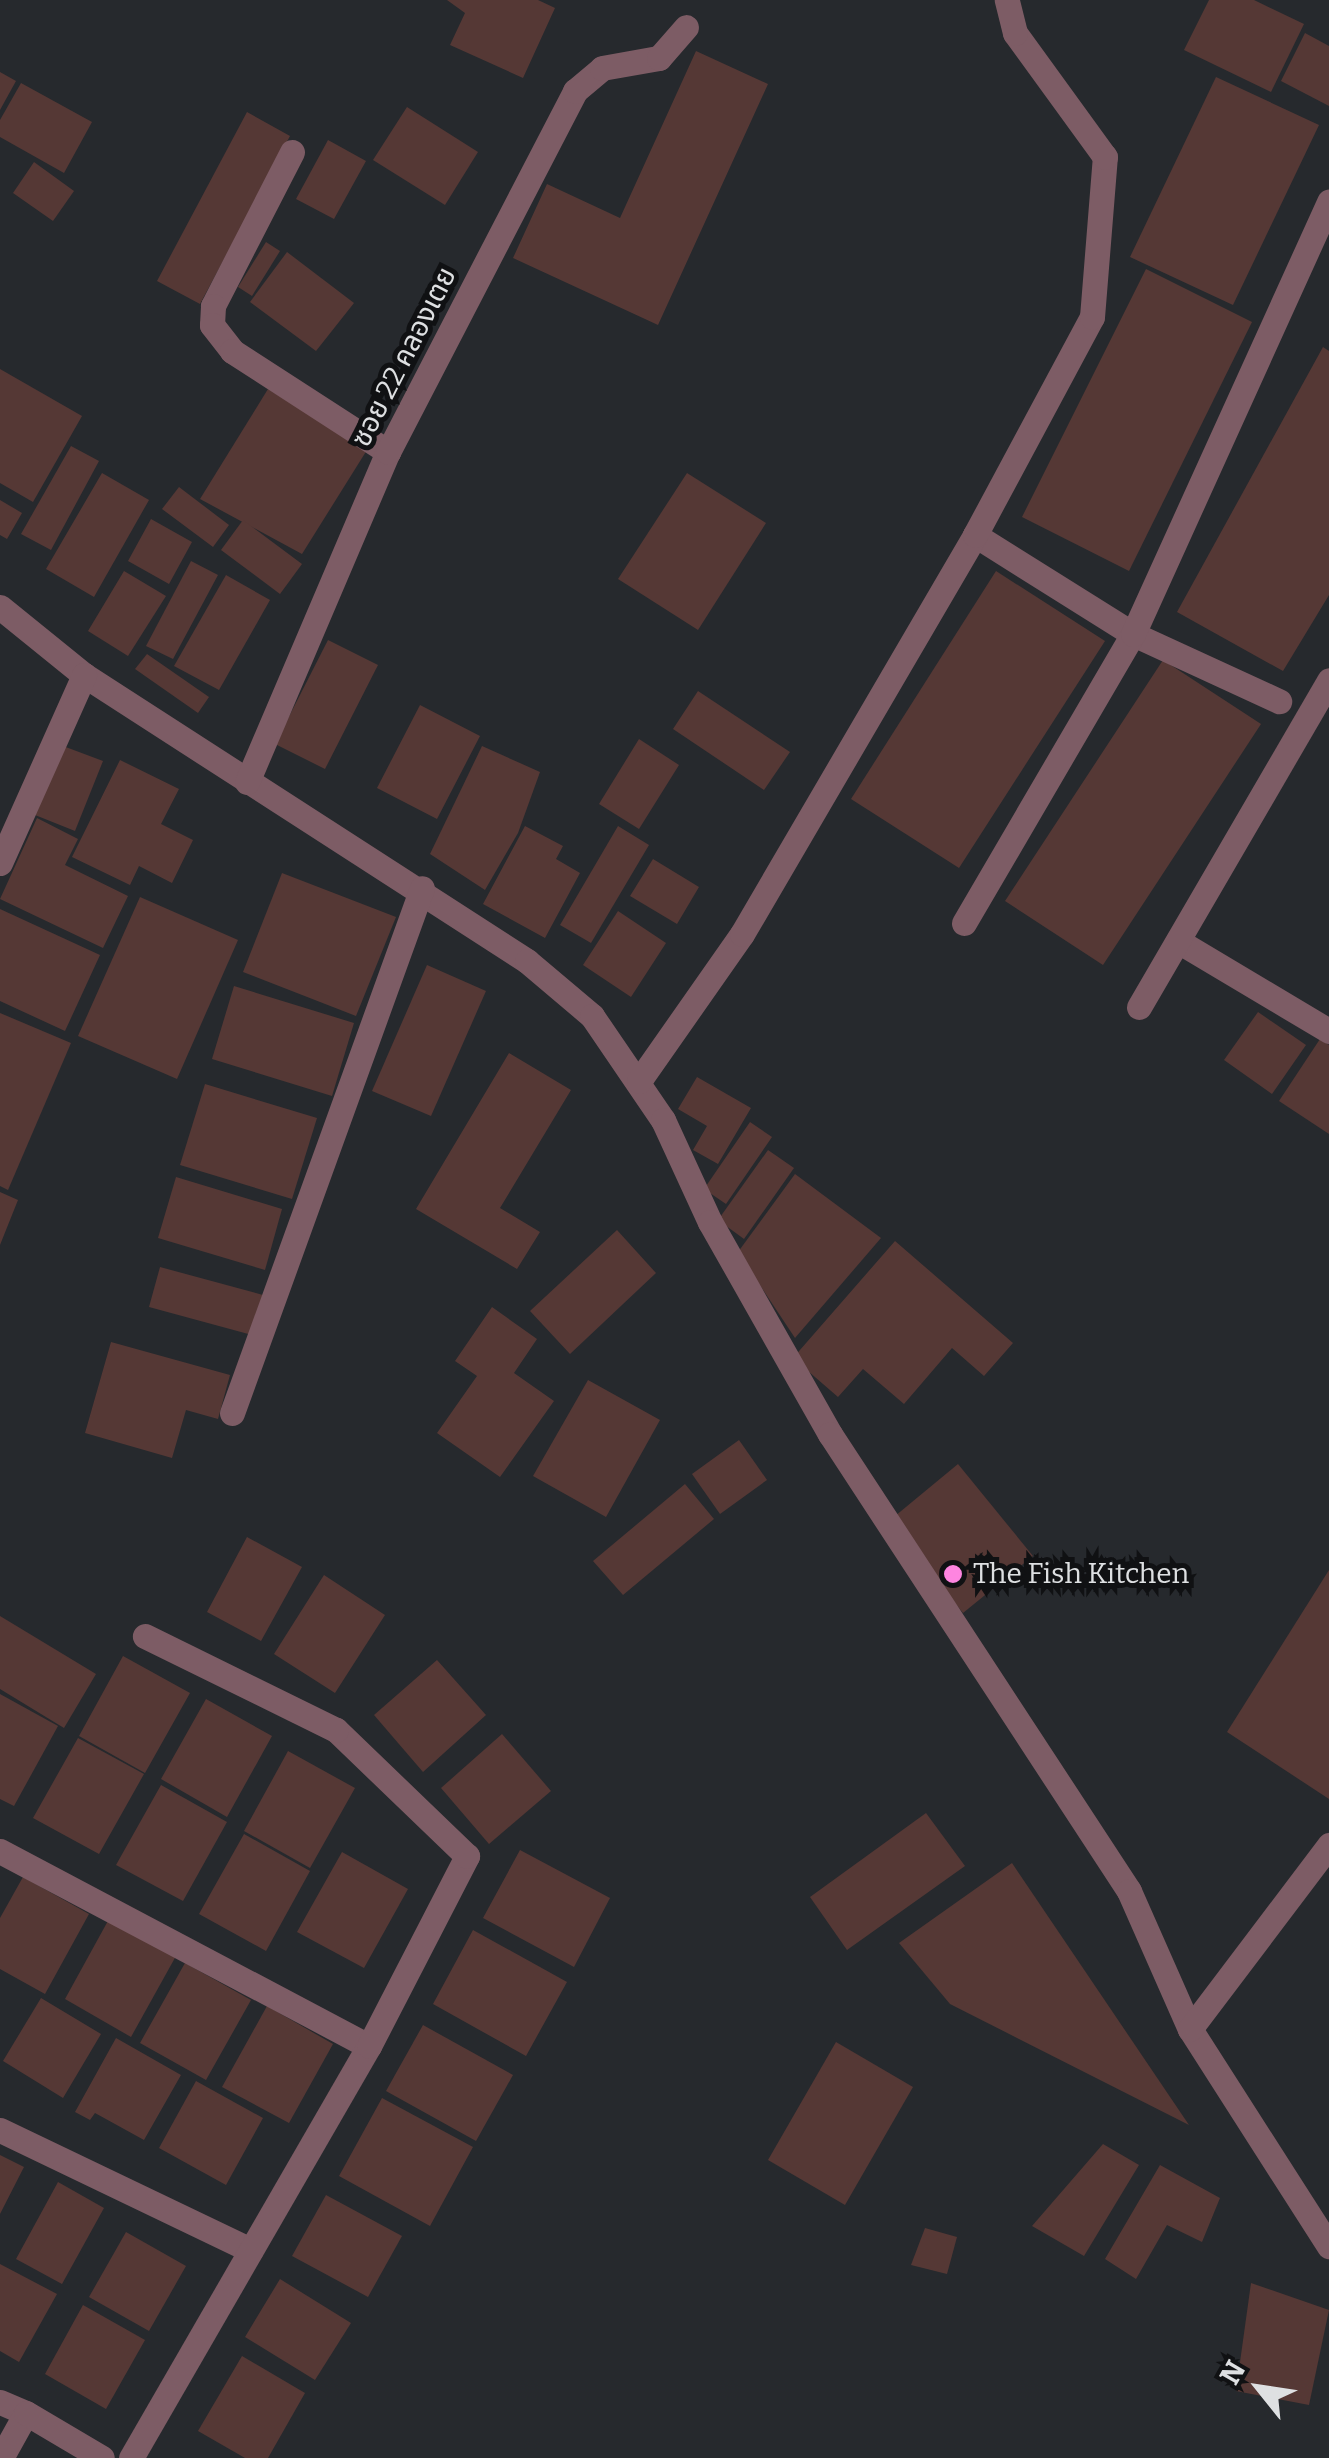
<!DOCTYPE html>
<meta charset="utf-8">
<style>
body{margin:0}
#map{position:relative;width:1329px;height:2458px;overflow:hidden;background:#26292d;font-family:Bitter,"Noto Sans Thai",serif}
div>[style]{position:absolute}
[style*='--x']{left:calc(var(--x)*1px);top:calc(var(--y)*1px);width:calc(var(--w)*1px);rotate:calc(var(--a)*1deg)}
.building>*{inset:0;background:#553835}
.minor>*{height:25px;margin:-12.5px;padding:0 12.5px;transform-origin:12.5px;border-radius:12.5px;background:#7d5c65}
.dots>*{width:28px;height:28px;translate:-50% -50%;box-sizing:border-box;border:5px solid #101113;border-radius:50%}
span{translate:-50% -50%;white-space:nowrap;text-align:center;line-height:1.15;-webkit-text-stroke:10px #101113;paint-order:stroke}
.street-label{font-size:28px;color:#dee0e2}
.poi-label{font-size:28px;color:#dee0e2}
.left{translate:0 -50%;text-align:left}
.north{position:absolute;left:1209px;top:2338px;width:100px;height:100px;-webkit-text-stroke:8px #101113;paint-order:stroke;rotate:300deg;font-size:28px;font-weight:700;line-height:40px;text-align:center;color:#dee0e2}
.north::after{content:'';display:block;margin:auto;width:35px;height:45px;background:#dee0e2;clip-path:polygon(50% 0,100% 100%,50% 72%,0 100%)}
</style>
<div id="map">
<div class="building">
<i style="clip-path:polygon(447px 0,538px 0,555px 8px,523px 78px,450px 45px,465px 13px)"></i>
<i style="clip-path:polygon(1209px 0,1254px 0,1304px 24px,1271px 92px,1184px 50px)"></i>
<i style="clip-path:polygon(1305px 33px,1329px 46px,1329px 106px,1281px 81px)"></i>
<i style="clip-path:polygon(696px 51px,768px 84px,658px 325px,513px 258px,547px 184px,620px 218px)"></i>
<i style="clip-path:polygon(0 72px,16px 81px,0 110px)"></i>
<i style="clip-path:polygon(1216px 77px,1319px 125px,1233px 305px,1130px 257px)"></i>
<i style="clip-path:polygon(21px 83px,92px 122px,64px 173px,0 137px,0 120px)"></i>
<i style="clip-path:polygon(407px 107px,478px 152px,445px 205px,373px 160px)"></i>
<i style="clip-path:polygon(247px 112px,290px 136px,200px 304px,157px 281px)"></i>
<i style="clip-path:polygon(328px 140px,366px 161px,334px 219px,296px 199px)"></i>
<i style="clip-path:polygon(34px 162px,74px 191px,53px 221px,13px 193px)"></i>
<i style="clip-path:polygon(266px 242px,280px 251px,252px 296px,238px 287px)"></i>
<i style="clip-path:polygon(287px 252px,354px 303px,316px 351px,250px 302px)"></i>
<i style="clip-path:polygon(1146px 269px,1252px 322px,1129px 571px,1022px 517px)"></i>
<i style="clip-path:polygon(1323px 347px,1329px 351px,1329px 595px,1283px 671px,1177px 612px)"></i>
<i style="clip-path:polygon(0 369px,82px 416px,33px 502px,0 483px)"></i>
<i style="clip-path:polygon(268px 389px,367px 450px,302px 554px,200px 499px)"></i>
<i style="clip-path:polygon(71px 446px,99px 461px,51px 550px,21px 534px)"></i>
<i style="clip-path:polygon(102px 473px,149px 500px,94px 597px,46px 569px)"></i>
<i style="clip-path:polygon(687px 473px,766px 523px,698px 630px,618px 579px)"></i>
<i style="clip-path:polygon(179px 487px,229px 525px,213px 547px,162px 509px)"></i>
<i style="clip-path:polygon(0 500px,22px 513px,7px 539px,0 535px)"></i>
<i style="clip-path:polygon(151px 519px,192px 542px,169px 584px,128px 561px)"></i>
<i style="clip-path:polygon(243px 520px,302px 564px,280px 594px,221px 550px)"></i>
<i style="clip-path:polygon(191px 561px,218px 575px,173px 659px,146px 646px)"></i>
<i style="clip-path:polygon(124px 571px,166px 596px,128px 656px,88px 631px)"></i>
<i style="clip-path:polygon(996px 571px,1105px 641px,959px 868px,851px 799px)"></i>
<i style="clip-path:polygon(226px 575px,270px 600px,219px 690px,174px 666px)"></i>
<i style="clip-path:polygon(328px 640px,378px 665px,325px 769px,275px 744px)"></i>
<i style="clip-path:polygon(147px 654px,209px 697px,198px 713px,135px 669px)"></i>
<i style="clip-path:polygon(1163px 660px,1261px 724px,1103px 965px,1005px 901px)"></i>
<i style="clip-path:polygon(698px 691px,790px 752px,764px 790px,673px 729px)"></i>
<i style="clip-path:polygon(420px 705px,480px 736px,437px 819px,377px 788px)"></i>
<i style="clip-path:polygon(639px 739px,679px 765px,639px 829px,599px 804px)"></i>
<i style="clip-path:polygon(63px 746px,103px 761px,75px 831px,35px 815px)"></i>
<i style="clip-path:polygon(482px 746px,540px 772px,518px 833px,485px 890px,430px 854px)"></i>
<i style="clip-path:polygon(120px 760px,179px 789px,161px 824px,193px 840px,172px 883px,139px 866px,130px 885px,72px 857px)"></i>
<i style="clip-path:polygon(37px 818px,78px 839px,65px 865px,128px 896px,103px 948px,0 899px)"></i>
<i style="clip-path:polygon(525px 826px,563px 846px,556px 859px,580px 873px,545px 938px,483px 904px)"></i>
<i style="clip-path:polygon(618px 826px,649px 845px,591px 943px,560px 925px)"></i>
<i style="clip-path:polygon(653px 859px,699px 887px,677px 924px,630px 896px)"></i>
<i style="clip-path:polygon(282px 873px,396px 917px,356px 1016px,243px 972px)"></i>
<i style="clip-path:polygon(140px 897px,238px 940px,177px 1079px,78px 1036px)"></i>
<i style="clip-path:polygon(0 909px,100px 955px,65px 1031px,0 1001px)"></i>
<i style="clip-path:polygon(618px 911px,666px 943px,631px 997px,583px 965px)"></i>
<i style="clip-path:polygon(427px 965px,486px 991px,431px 1116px,372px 1091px)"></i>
<i style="clip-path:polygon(234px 986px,354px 1023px,332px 1096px,212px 1059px)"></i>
<i style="clip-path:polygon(1258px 1012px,1306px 1045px,1272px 1094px,1224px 1060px)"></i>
<i style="clip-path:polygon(0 1013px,71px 1043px,8px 1190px,0 1186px)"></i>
<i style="clip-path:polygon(1320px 1039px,1329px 1045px,1329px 1134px,1279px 1101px)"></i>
<i style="clip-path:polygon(509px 1053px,571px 1090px,500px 1208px,540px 1232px,517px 1269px,416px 1209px)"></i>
<i style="clip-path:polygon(697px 1077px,751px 1108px,718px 1164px,693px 1150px,707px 1126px,678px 1109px)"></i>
<i style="clip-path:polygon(205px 1084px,317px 1118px,292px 1199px,180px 1165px)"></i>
<i style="clip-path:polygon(750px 1122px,772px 1137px,726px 1204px,704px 1189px)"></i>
<i style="clip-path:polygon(768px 1150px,794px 1168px,744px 1239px,718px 1220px)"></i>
<i style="clip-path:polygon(795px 1174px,881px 1238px,795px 1338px,738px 1252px)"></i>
<i style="clip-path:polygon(176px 1177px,282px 1209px,265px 1270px,158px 1238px)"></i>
<i style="clip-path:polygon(0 1192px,18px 1200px,0 1245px)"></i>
<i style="clip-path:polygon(617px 1230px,656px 1273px,570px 1354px,530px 1311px)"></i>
<i style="clip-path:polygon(895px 1241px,1013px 1343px,984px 1376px,952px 1348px,904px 1404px,863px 1369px,838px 1397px,793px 1358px)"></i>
<i style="clip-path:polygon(160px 1267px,263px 1295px,252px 1335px,149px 1307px)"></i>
<i style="clip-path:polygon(492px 1307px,537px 1339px,514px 1373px,554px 1401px,500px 1477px,437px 1433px,477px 1376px,455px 1361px)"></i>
<i style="clip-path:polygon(111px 1342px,230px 1375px,218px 1419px,186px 1410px,172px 1458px,85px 1433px)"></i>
<i style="clip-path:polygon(588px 1380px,660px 1420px,606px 1517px,533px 1476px)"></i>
<i style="clip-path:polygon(739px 1440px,767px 1480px,720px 1514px,692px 1474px)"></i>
<i style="clip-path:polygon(958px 1464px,1033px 1556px,963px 1613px,889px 1521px)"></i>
<i style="clip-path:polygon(685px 1484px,714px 1519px,623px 1595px,593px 1561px)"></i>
<i style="clip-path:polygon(247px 1537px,302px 1567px,261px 1641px,207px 1612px)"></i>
<i style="clip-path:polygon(1329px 1570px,1329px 1799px,1227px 1732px)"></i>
<i style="clip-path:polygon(324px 1575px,385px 1615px,335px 1693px,274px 1654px)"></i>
<i style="clip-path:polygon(0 1616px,96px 1674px,64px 1728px,0 1689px)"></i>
<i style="clip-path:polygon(123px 1656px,190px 1693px,145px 1773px,79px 1736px)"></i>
<i style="clip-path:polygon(437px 1660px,486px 1715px,423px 1772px,374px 1715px)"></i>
<i style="clip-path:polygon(0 1694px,58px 1726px,14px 1806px,0 1799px)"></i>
<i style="clip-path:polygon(206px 1699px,272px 1736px,227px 1817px,161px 1779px)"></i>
<i style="clip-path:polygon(502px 1734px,551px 1791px,489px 1844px,441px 1788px)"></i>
<i style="clip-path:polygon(78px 1738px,144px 1774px,99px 1854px,33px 1818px)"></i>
<i style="clip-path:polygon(288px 1751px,355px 1788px,310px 1868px,244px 1831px)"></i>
<i style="clip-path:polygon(161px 1785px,227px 1822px,183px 1901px,116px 1865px)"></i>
<i style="clip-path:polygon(926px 1813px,965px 1866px,847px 1950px,810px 1897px)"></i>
<i style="clip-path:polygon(244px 1834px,310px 1871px,266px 1951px,199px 1914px)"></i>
<i style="clip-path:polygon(520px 1850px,610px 1898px,574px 1967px,483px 1918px)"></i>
<i style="clip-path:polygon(342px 1852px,408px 1889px,364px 1968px,297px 1932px)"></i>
<i style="clip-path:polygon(1012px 1863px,1189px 2125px,950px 2004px,899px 1943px)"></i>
<i style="clip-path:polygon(23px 1877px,89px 1914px,45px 1994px,0 1969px,0 1918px)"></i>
<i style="clip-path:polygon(109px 1919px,176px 1956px,131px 2037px,65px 1999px)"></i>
<i style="clip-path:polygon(473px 1930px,567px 1982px,526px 2056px,433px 2004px)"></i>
<i style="clip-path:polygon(185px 1963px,251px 2000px,206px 2080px,140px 2043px)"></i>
<i style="clip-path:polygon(41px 1998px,101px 2034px,63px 2098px,3px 2061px)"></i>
<i style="clip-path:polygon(267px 2006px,333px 2044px,289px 2123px,222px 2087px)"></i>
<i style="clip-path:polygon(423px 2025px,513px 2075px,476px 2141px,386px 2091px)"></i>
<i style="clip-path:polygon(116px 2038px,181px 2075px,144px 2140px,95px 2113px,90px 2120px,75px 2112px)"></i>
<i style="clip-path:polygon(836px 2042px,913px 2087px,845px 2205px,768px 2160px)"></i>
<i style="clip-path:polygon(196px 2081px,263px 2118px,226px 2185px,159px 2148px)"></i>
<i style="clip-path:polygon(382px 2098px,473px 2147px,430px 2226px,339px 2176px)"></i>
<i style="clip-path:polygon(1103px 2144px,1139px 2165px,1084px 2256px,1032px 2226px)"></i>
<i style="clip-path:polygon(0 2155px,24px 2167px,0 2214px)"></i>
<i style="clip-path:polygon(1160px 2165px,1220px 2198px,1202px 2242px,1167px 2225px,1136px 2279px,1105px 2259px)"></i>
<i style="clip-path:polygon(58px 2182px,104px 2208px,62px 2284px,16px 2259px)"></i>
<i style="clip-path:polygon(326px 2195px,402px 2236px,368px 2297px,292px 2256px)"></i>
<i style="clip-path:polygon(925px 2228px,957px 2237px,947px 2274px,911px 2265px)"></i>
<i style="clip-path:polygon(126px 2232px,186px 2266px,149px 2331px,89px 2297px)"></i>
<i style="clip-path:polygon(0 2264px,57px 2294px,19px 2362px,0 2351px)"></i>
<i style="clip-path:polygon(280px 2279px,351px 2323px,315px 2380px,245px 2337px)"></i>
<i style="clip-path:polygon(1251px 2283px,1329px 2310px,1309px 2405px,1236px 2391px)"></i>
<i style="clip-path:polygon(83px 2305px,145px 2340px,106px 2409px,45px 2374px)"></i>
<i style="clip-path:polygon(242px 2356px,305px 2393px,268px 2458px,245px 2458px,198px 2431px)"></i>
</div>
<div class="minor">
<i style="--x:292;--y:152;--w:173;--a:117.2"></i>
<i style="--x:213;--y:306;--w:19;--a:93"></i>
<i style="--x:212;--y:325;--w:33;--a:52"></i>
<i style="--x:232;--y:351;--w:186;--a:32.9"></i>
<i style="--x:975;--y:535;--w:186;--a:32.1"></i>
<i style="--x:1133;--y:634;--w:161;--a:24.7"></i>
<i style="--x:0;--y:607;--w:108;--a:39"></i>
<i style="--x:84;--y:675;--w:527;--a:32.85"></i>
<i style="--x:527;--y:961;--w:85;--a:40.2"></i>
<i style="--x:592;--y:1016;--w:126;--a:55.7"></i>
<i style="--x:663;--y:1120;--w:112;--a:65.3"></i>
<i style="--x:710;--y:1222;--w:244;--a:60.5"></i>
<i style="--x:830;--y:1434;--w:546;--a:56.8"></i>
<i style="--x:1129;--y:1891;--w:151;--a:66.2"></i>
<i style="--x:1190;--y:2029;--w:258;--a:57.4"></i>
<i style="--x:247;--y:782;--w:359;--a:-66.9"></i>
<i style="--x:388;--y:452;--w:407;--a:-62.6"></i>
<i style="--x:575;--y:91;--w:35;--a:-40"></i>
<i style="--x:602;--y:68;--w:58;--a:-10"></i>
<i style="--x:659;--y:58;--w:41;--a:-48.9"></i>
<i style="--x:0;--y:863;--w:206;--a:-65.9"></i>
<i style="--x:964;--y:923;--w:335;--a:-59.7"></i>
<i style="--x:1133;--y:634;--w:475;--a:-65.6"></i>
<i style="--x:1178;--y:941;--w:176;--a:30.8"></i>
<i style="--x:1139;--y:1007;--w:378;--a:-59.8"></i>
<i style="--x:639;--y:1081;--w:179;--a:-55"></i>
<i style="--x:742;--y:934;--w:462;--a:-59.7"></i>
<i style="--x:975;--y:535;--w:247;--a:-61.8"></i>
<i style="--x:1092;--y:317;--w:161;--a:-85.4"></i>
<i style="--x:1105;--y:157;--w:153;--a:-126"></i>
<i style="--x:1015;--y:33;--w:34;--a:-104"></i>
<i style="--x:232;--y:1413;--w:558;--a:-70.1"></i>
<i style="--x:0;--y:1851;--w:417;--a:27.9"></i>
<i style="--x:1190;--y:2029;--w:231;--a:-52.9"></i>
<i style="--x:0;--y:2130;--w:278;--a:25.6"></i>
<i style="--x:0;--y:2402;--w:28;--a:23"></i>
<i style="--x:1;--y:2458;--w:51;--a:-60.9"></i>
<i style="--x:26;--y:2413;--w:88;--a:30.6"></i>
<i style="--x:131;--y:2458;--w:476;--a:-60"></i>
<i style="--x:369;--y:2046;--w:214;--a:-62.7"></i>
<i style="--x:467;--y:1856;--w:182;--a:-136.1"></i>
<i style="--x:336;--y:1730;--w:213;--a:-153.8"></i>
</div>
<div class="dots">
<i style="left:953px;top:1574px;background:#fe85e0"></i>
</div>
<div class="street-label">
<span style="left:404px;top:357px;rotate:-63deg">ซอย 22 คลองเตย</span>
</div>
<div class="poi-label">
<span class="left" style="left:973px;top:1574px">The Fish Kitchen</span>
</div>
<div class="north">N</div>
</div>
